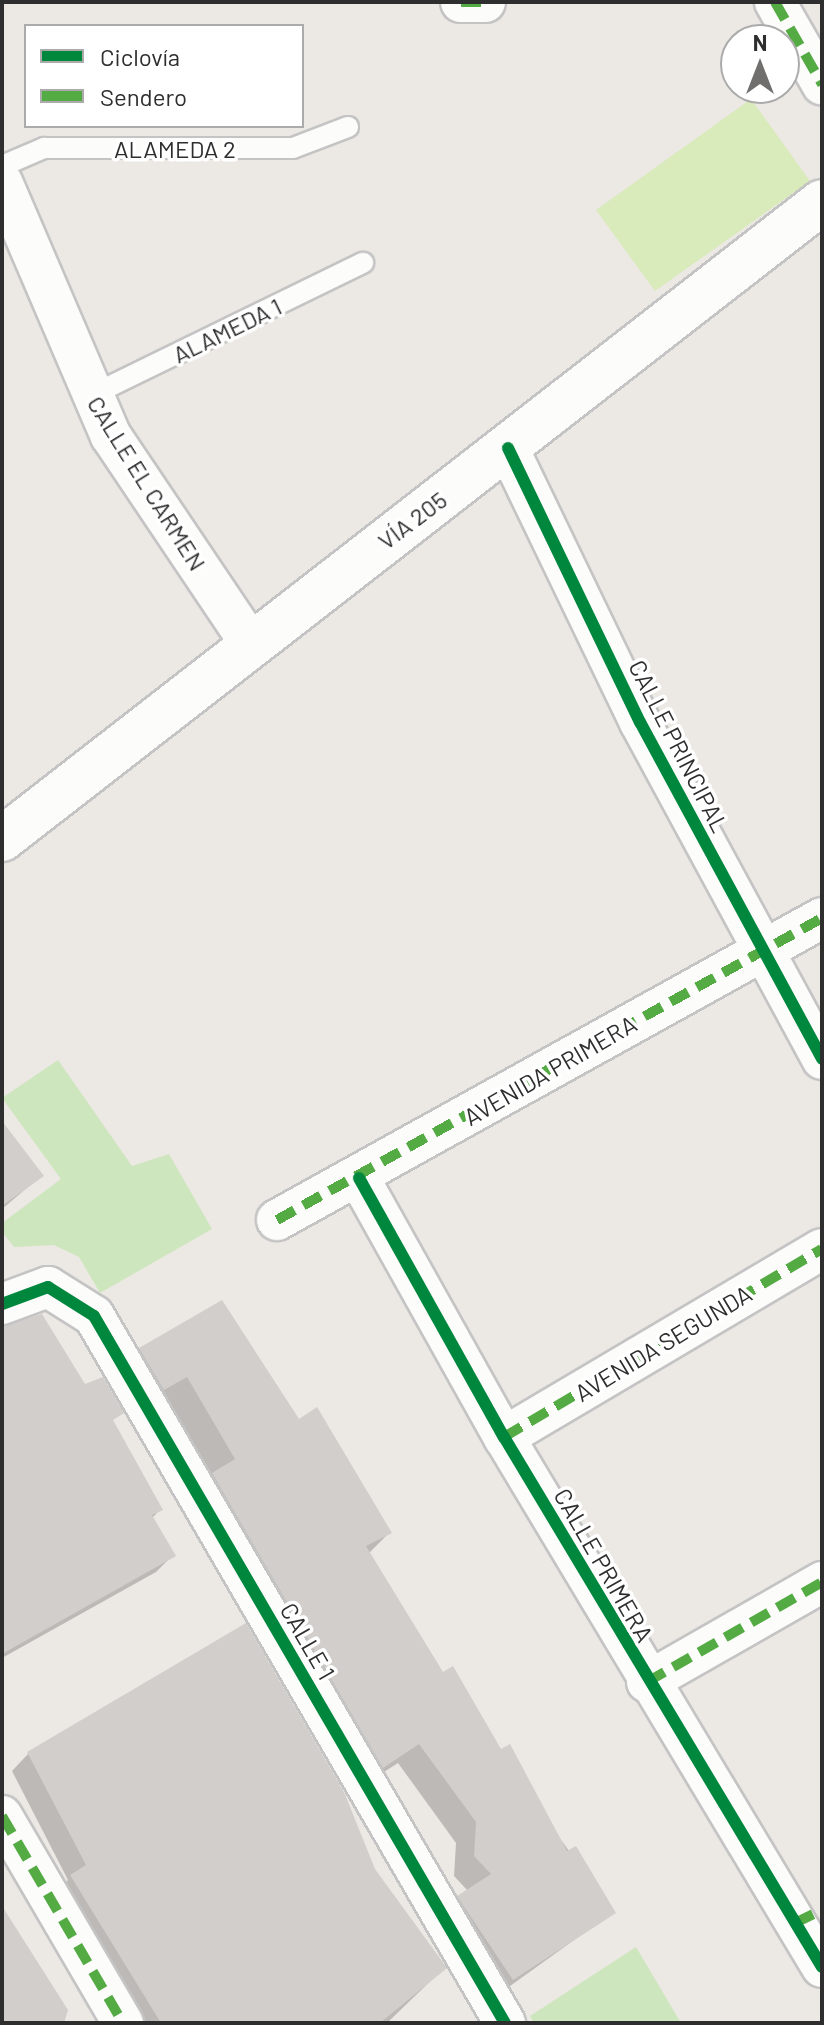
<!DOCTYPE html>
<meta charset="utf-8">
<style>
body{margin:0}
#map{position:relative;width:824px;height:2025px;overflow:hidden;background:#ece8e4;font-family:Barlow,sans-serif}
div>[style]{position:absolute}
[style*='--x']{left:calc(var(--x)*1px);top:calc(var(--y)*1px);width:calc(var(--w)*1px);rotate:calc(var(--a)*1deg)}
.green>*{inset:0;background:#cee6be}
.pitch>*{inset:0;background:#d9eabb}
.shadow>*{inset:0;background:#0003}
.building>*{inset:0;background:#d1cecb}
.roads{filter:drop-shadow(2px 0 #c5c4c5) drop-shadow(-2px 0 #c5c4c5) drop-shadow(0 2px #c5c4c5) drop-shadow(0 -2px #c5c4c5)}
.lane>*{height:20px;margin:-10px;padding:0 10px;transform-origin:10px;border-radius:10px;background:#fcfcfb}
.street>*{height:40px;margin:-20px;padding:0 20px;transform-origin:20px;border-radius:20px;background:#fcfcfb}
.secondary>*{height:44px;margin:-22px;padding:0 22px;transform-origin:22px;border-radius:22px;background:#fcfcfb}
.quiet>*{height:10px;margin-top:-5px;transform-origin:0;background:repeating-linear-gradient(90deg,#54ab44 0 20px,transparent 0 30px)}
.cycleway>*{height:12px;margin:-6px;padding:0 6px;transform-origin:6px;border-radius:6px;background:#00873e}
span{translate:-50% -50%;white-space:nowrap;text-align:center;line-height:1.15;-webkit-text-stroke:7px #fff;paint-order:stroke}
.street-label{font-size:24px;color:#2e2e2e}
.frame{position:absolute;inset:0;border:4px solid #2e2e2e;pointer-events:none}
.legend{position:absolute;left:24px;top:24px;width:280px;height:104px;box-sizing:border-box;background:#fff;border:2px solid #ababab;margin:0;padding:10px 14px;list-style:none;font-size:24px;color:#2e2e2e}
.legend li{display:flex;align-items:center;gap:16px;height:40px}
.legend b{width:40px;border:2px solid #ababab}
.north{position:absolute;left:720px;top:24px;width:80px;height:80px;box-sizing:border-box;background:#fff;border:2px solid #ababab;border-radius:50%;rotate:0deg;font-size:22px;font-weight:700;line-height:32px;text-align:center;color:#2e2e2e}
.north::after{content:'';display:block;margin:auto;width:28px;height:36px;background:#706f6e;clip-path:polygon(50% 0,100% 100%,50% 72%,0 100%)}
</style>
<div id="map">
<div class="green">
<i style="clip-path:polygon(58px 1060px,132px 1166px,169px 1154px,212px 1229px,100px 1293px,79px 1257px,54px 1245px,14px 1247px,2px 1232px,2px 1223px,61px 1179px,2px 1098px)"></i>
<i style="clip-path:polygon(636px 1947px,681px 2023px,534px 2023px,530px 2016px)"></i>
</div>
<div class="pitch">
<i style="clip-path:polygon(751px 99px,810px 181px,655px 291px,596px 210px)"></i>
</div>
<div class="shadow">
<i style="clip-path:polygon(2px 1125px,41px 1176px,2px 1209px)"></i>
<i style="clip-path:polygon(140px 1350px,299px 1422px,389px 1533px,368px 1554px,442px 1675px,613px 1912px,492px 1999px,438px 1917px,468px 1891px,454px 1876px,456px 1843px,398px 1763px,362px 1786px,193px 1495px,212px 1476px,166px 1396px,143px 1409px,120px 1370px)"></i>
<i style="clip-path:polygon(2px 1361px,160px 1510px,152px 1518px,173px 1555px,156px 1572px,2px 1658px)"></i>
<i style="clip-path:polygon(28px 1754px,373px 1870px,444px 1968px,387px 2023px,134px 2023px,54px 1893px,68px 1880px,12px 1771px)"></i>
</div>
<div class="building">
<i style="clip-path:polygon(2px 1121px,44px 1176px,2px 1206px)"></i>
<i style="clip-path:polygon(222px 1300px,299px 1419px,317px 1407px,392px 1533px,366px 1546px,443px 1672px,453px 1666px,501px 1749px,510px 1744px,567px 1851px,576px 1846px,616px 1913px,513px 1980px,457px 1896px,491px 1874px,474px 1856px,476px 1822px,419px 1744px,383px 1768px,212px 1473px,235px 1459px,187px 1377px,164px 1390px,139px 1348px)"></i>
<i style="clip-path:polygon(42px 1314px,85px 1384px,103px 1377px,124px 1413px,113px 1420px,163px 1510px,152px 1515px,176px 1556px,2px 1654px,2px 1326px)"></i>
<i style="clip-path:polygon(246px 1623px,344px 1792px,375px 1869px,447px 1968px,380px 2023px,161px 2023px,70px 1875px,86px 1865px,27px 1752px)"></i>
<i style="clip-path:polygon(2px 1906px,68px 2010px,64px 2023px,2px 2023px)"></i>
</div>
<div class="roads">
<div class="lane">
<i style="--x:2;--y:166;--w:46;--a:-23.2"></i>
<i style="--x:44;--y:148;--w:249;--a:0"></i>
<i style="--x:293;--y:148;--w:59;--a:-20.9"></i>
<i style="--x:90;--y:396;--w:304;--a:-26"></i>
</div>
<div class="street">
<i style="--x:461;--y:2;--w:24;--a:0"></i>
<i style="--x:775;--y:2;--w:95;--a:60.2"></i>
<i style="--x:2;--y:182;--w:276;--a:66.8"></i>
<i style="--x:111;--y:436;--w:249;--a:56.1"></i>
<i style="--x:508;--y:448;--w:304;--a:64.3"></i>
<i style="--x:640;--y:722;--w:383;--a:61.6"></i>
<i style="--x:359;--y:1178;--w:297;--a:60.8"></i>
<i style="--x:504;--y:1437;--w:618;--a:59.04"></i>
<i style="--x:277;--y:1220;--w:623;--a:-28.99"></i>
<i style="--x:2;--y:1304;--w:49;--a:-20.3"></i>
<i style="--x:48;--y:1287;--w:54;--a:32.2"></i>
<i style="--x:94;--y:1316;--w:818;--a:59.83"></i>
<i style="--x:504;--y:1437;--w:369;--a:-30.6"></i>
<i style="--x:647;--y:1682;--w:202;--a:-29.7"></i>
<i style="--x:2;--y:1816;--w:240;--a:59.7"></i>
</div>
<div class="secondary">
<i style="--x:2;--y:839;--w:1038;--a:-37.84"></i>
</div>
</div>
<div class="quiet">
<i style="--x:461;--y:2;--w:24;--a:0"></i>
<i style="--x:775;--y:2;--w:95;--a:60.2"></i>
<i style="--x:277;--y:1220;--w:623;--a:-28.99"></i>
<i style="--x:504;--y:1437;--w:369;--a:-30.6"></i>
<i style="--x:647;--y:1682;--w:202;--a:-29.7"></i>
<i style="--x:2;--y:1816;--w:240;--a:59.7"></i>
<i style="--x:795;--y:1923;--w:30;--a:-26"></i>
</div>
<div class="cycleway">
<i style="--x:508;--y:448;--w:304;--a:64.3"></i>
<i style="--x:640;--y:722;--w:383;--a:61.6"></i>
<i style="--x:359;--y:1178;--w:297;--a:60.8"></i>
<i style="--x:504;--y:1437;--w:618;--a:59.04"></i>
<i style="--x:2;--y:1304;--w:49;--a:-20.3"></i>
<i style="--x:48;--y:1287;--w:54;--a:32.2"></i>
<i style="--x:94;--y:1316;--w:818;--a:59.83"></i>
</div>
<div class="street-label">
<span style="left:175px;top:149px">ALAMEDA 2</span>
<span style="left:227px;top:330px;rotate:-26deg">ALAMEDA 1</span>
<span style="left:147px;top:483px;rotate:58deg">CALLE EL CARMEN</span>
<span style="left:412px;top:520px;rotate:-37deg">VÍA 205</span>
<span style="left:679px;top:746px;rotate:63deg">CALLE PRINCIPAL</span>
<span style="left:550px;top:1070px;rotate:-30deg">AVENIDA PRIMERA</span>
<span style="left:663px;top:1343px;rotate:-31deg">AVENIDA SEGUNDA</span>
<span style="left:604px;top:1565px;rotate:60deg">CALLE PRIMERA</span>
<span style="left:308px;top:1641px;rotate:60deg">CALLE 1</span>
</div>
<div class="frame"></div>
<ul class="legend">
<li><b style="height:10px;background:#00873e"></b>Ciclovía</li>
<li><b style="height:10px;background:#54ab44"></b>Sendero</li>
</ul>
<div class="north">N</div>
</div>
